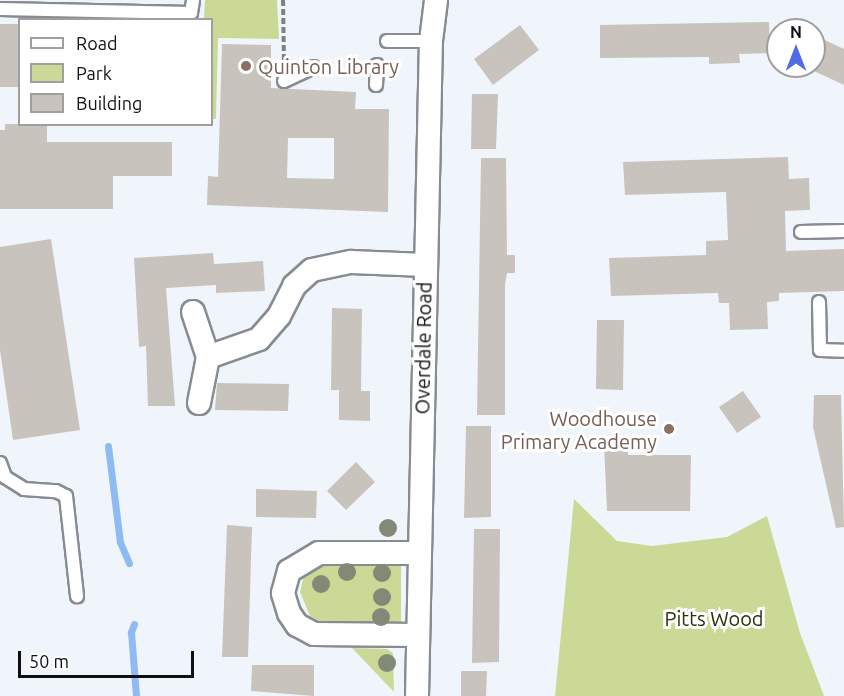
<!DOCTYPE html>
<style>
body{margin:0}
#map{position:relative;width:844px;height:696px;overflow:hidden;background:#f0f5fb;font-family:Ubuntu,sans-serif}
div>[style]{position:absolute}
[style*='--x']{left:calc(var(--x)*1px);top:calc(var(--y)*1px);width:calc(var(--w)*1px);rotate:calc(var(--a)*1deg)}
.green>*{inset:0;background:#cad996}
.stream>*{height:7px;margin:-3.5px;padding:0 3.5px;transform-origin:3.5px;border-radius:3.5px;background:#8ebcf2}
.building>*{inset:0;background:#c9c3be}
.path>*{height:4px;margin-top:-2px;transform-origin:0;background:repeating-linear-gradient(90deg,#7d8084 0 6px,transparent 0 9px)}
.roads{filter:drop-shadow(2px 0 #878c92) drop-shadow(-2px 0 #878c92) drop-shadow(0 2px #878c92) drop-shadow(0 -2px #878c92)}
.lane>*{height:12px;margin:-6px;padding:0 6px;transform-origin:6px;border-radius:6px;background:#fff}
.street>*{height:22px;margin:-11px;padding:0 11px;transform-origin:11px;border-radius:11px;background:#fff}
.trees>*{width:18px;height:18px;margin:-9px;border-radius:50%;background:#838977}
.dots>*{width:16px;height:16px;translate:-50% -50%;box-sizing:border-box;border:3px solid #fff;border-radius:50%}
span{translate:-50% -50%;white-space:nowrap;text-align:center;line-height:1.15;-webkit-text-stroke:6px #fff;paint-order:stroke}
.education-label{font-size:20px;color:#785e54}
.left{translate:0 -50%;text-align:left}
.right{translate:-100% -50%;text-align:right}
.street-label{font-size:20px;color:#0e1012}
.park-label{font-size:20px;color:#2a310b}
.legend{position:absolute;left:18px;top:18px;width:195px;height:108px;box-sizing:border-box;background:#fff;border:2px solid #9f9fa0;margin:0;padding:8px 10px;list-style:none;font-size:18px;color:#0e1012}
.legend li{display:flex;align-items:center;gap:12px;height:30px}
.legend b{width:30px;border:2px solid #9f9fa0}
.north{position:absolute;left:766px;top:18px;width:60px;height:60px;box-sizing:border-box;background:#fff;border:2px solid #9f9fa0;border-radius:50%;rotate:0deg;font-size:16px;font-weight:700;line-height:24px;text-align:center;color:#0e1012}
.north::after{content:'';display:block;margin:auto;width:21px;height:27px;background:#526de3;clip-path:polygon(50% 0,100% 100%,50% 72%,0 100%)}
.scale{position:absolute;left:18px;top:651px;width:176px;height:27px;box-sizing:border-box;border:3px solid #0e1012;border-top:0;padding-left:8px;font-size:18px;line-height:21px;white-space:nowrap;color:#0e1012;-webkit-text-stroke:4px #fff;paint-order:stroke}
</style>
<div id="map">
<div class="green">
<i style="clip-path:polygon(205px 0,277px 0,279px 39px,218px 38px,216px 119px,212px 119px,212px 20px,204px 19px)"></i>
<i style="clip-path:polygon(574px 499px,617px 541px,652px 546px,727px 537px,767px 516px,800px 633px,824px 696px,555px 696px)"></i>
<i style="clip-path:polygon(326px 562px,401px 562px,401px 624px,323px 623px,310px 616px,300px 592px,304px 575px)"></i>
<i style="clip-path:polygon(352px 648px,387px 649px,393px 653px,394px 692px)"></i>
</div>
<div class="stream">
<i style="--x:108;--y:446;--w:97;--a:82.9"></i>
<i style="--x:120;--y:542;--w:23;--a:67"></i>
<i style="--x:134;--y:624;--w:9;--a:111"></i>
<i style="--x:131;--y:632;--w:64;--a:85.5"></i>
</div>
<div class="building">
<i style="clip-path:polygon(769px 22px,770px 53px,739px 54px,740px 63px,709px 64px,709px 57px,600px 58px,600px 25px)"></i>
<i style="clip-path:polygon(0 24px,20px 24px,20px 87px,0 87px)"></i>
<i style="clip-path:polygon(520px 25px,539px 50px,493px 85px,474px 59px)"></i>
<i style="clip-path:polygon(814px 35px,844px 49px,844px 85px,814px 71px)"></i>
<i style="clip-path:polygon(evenodd,222px 44px,271px 45px,271px 88px,356px 92px,355px 109px,389px 109px,388px 212px,207px 205px,208px 176px,218px 177px,222px 44px,288px 138px,334px 138px,334px 179px,287px 178px,288px 138px)"></i>
<i style="clip-path:polygon(472px 94px,498px 94px,496px 149px,471px 149px)"></i>
<i style="clip-path:polygon(5px 124px,47px 124px,47px 142px,172px 142px,172px 176px,113px 176px,113px 209px,0 209px,0 130px,5px 130px)"></i>
<i style="clip-path:polygon(788px 157px,789px 179px,809px 178px,810px 210px,785px 211px,786px 251px,844px 249px,844px 291px,779px 293px,779px 301px,767px 302px,768px 329px,730px 330px,729px 303px,719px 303px,718px 293px,611px 296px,609px 258px,706px 255px,706px 241px,728px 240px,726px 192px,625px 195px,623px 162px)"></i>
<i style="clip-path:polygon(481px 158px,506px 158px,507px 255px,515px 255px,515px 273px,507px 273px,505px 284px,505px 415px,477px 415px)"></i>
<i style="clip-path:polygon(51px 239px,80px 430px,13px 440px,0 350px,0 247px)"></i>
<i style="clip-path:polygon(213px 253px,214px 264px,263px 261px,265px 291px,216px 293px,216px 285px,166px 288px,175px 406px,148px 406px,146px 346px,139px 347px,134px 258px)"></i>
<i style="clip-path:polygon(332px 308px,362px 309px,361px 391px,370px 391px,370px 421px,339px 420px,339px 390px,331px 390px)"></i>
<i style="clip-path:polygon(597px 320px,624px 320px,623px 390px,596px 389px)"></i>
<i style="clip-path:polygon(217px 383px,289px 384px,288px 411px,215px 410px)"></i>
<i style="clip-path:polygon(743px 391px,761px 417px,737px 433px,719px 407px)"></i>
<i style="clip-path:polygon(814px 395px,841px 395px,844px 527px,836px 528px,813px 427px)"></i>
<i style="clip-path:polygon(466px 426px,491px 426px,491px 517px,464px 518px)"></i>
<i style="clip-path:polygon(604px 444px,628px 444px,628px 455px,691px 455px,690px 511px,607px 511px)"></i>
<i style="clip-path:polygon(356px 462px,375px 482px,346px 510px,327px 491px)"></i>
<i style="clip-path:polygon(256px 489px,317px 491px,316px 518px,256px 517px)"></i>
<i style="clip-path:polygon(227px 525px,252px 527px,248px 657px,222px 657px)"></i>
<i style="clip-path:polygon(474px 529px,500px 529px,499px 662px,472px 663px)"></i>
<i style="clip-path:polygon(252px 665px,314px 665px,314px 696px,251px 691px)"></i>
<i style="clip-path:polygon(461px 671px,487px 671px,486px 696px,461px 696px)"></i>
</div>
<div class="path">
<i style="--x:283;--y:0;--w:64;--a:89.1"></i>
</div>
<div class="roads">
<div class="lane">
<i style="--x:0;--y:9;--w:191;--a:1.2"></i>
<i style="--x:191;--y:13;--w:13;--a:-81"></i>
<i style="--x:387;--y:41;--w:44;--a:0"></i>
<i style="--x:284;--y:81;--w:33;--a:-25"></i>
<i style="--x:376;--y:85;--w:20;--a:-87"></i>
<i style="--x:801;--y:232;--w:43;--a:-1.3"></i>
<i style="--x:819;--y:302;--w:48;--a:88.8"></i>
<i style="--x:820;--y:350;--w:24;--a:2"></i>
<i style="--x:0;--y:463;--w:15;--a:70"></i>
<i style="--x:5;--y:477;--w:22;--a:32"></i>
<i style="--x:24;--y:489;--w:32;--a:4"></i>
<i style="--x:56;--y:491;--w:11;--a:27"></i>
<i style="--x:66;--y:496;--w:101;--a:83.7"></i>
</div>
<div class="street">
<i style="--x:193;--y:312;--w:47;--a:71.6"></i>
<i style="--x:208;--y:357;--w:54;--a:-19.4"></i>
<i style="--x:259;--y:339;--w:30;--a:-49"></i>
<i style="--x:279;--y:316;--w:34;--a:-63"></i>
<i style="--x:294;--y:286;--w:24;--a:-42"></i>
<i style="--x:312;--y:270;--w:40;--a:-12"></i>
<i style="--x:351;--y:262;--w:74;--a:2.3"></i>
<i style="--x:199;--y:403;--w:47;--a:-78.9"></i>
<i style="--x:418;--y:635;--w:104;--a:-179.4"></i>
<i style="--x:314;--y:634;--w:19;--a:-152"></i>
<i style="--x:297;--y:625;--w:14;--a:-124"></i>
<i style="--x:289;--y:613;--w:21;--a:-107"></i>
<i style="--x:283;--y:593;--w:23;--a:-75"></i>
<i style="--x:289;--y:571;--w:35;--a:-31"></i>
<i style="--x:319;--y:553;--w:99;--a:0"></i>
<i style="--x:417;--y:696;--w:655;--a:-88.78"></i>
<i style="--x:431;--y:41;--w:41;--a:-83"></i>
</div>
</div>
<div class="trees">
<i style="left:388px;top:528px"></i>
<i style="left:347px;top:572px"></i>
<i style="left:382px;top:573px"></i>
<i style="left:321px;top:584px"></i>
<i style="left:382px;top:597px"></i>
<i style="left:381px;top:617px"></i>
<i style="left:387px;top:663px"></i>
</div>
<div class="dots">
<i style="left:246px;top:66px;background:#8d6e63"></i>
<i style="left:669px;top:429px;background:#8d6e63"></i>
</div>
<div class="education-label">
<span class="left" style="left:258px;top:66px">Quinton Library</span>
<span class="right" style="left:657px;top:430px">Woodhouse<br>Primary Academy</span>
</div>
<div class="street-label">
<span style="left:423px;top:348px;rotate:-89deg">Overdale Road</span>
</div>
<div class="park-label">
<span style="left:714px;top:618px">Pitts Wood</span>
</div>
<ul class="legend">
<li><b style="height:8px;background:#fff"></b>Road</li>
<li><b style="height:16px;background:#cad996"></b>Park</li>
<li><b style="height:16px;background:#c9c3be"></b>Building</li>
</ul>
<div class="north">N</div>
<div class="scale">50 m</div>
</div>
